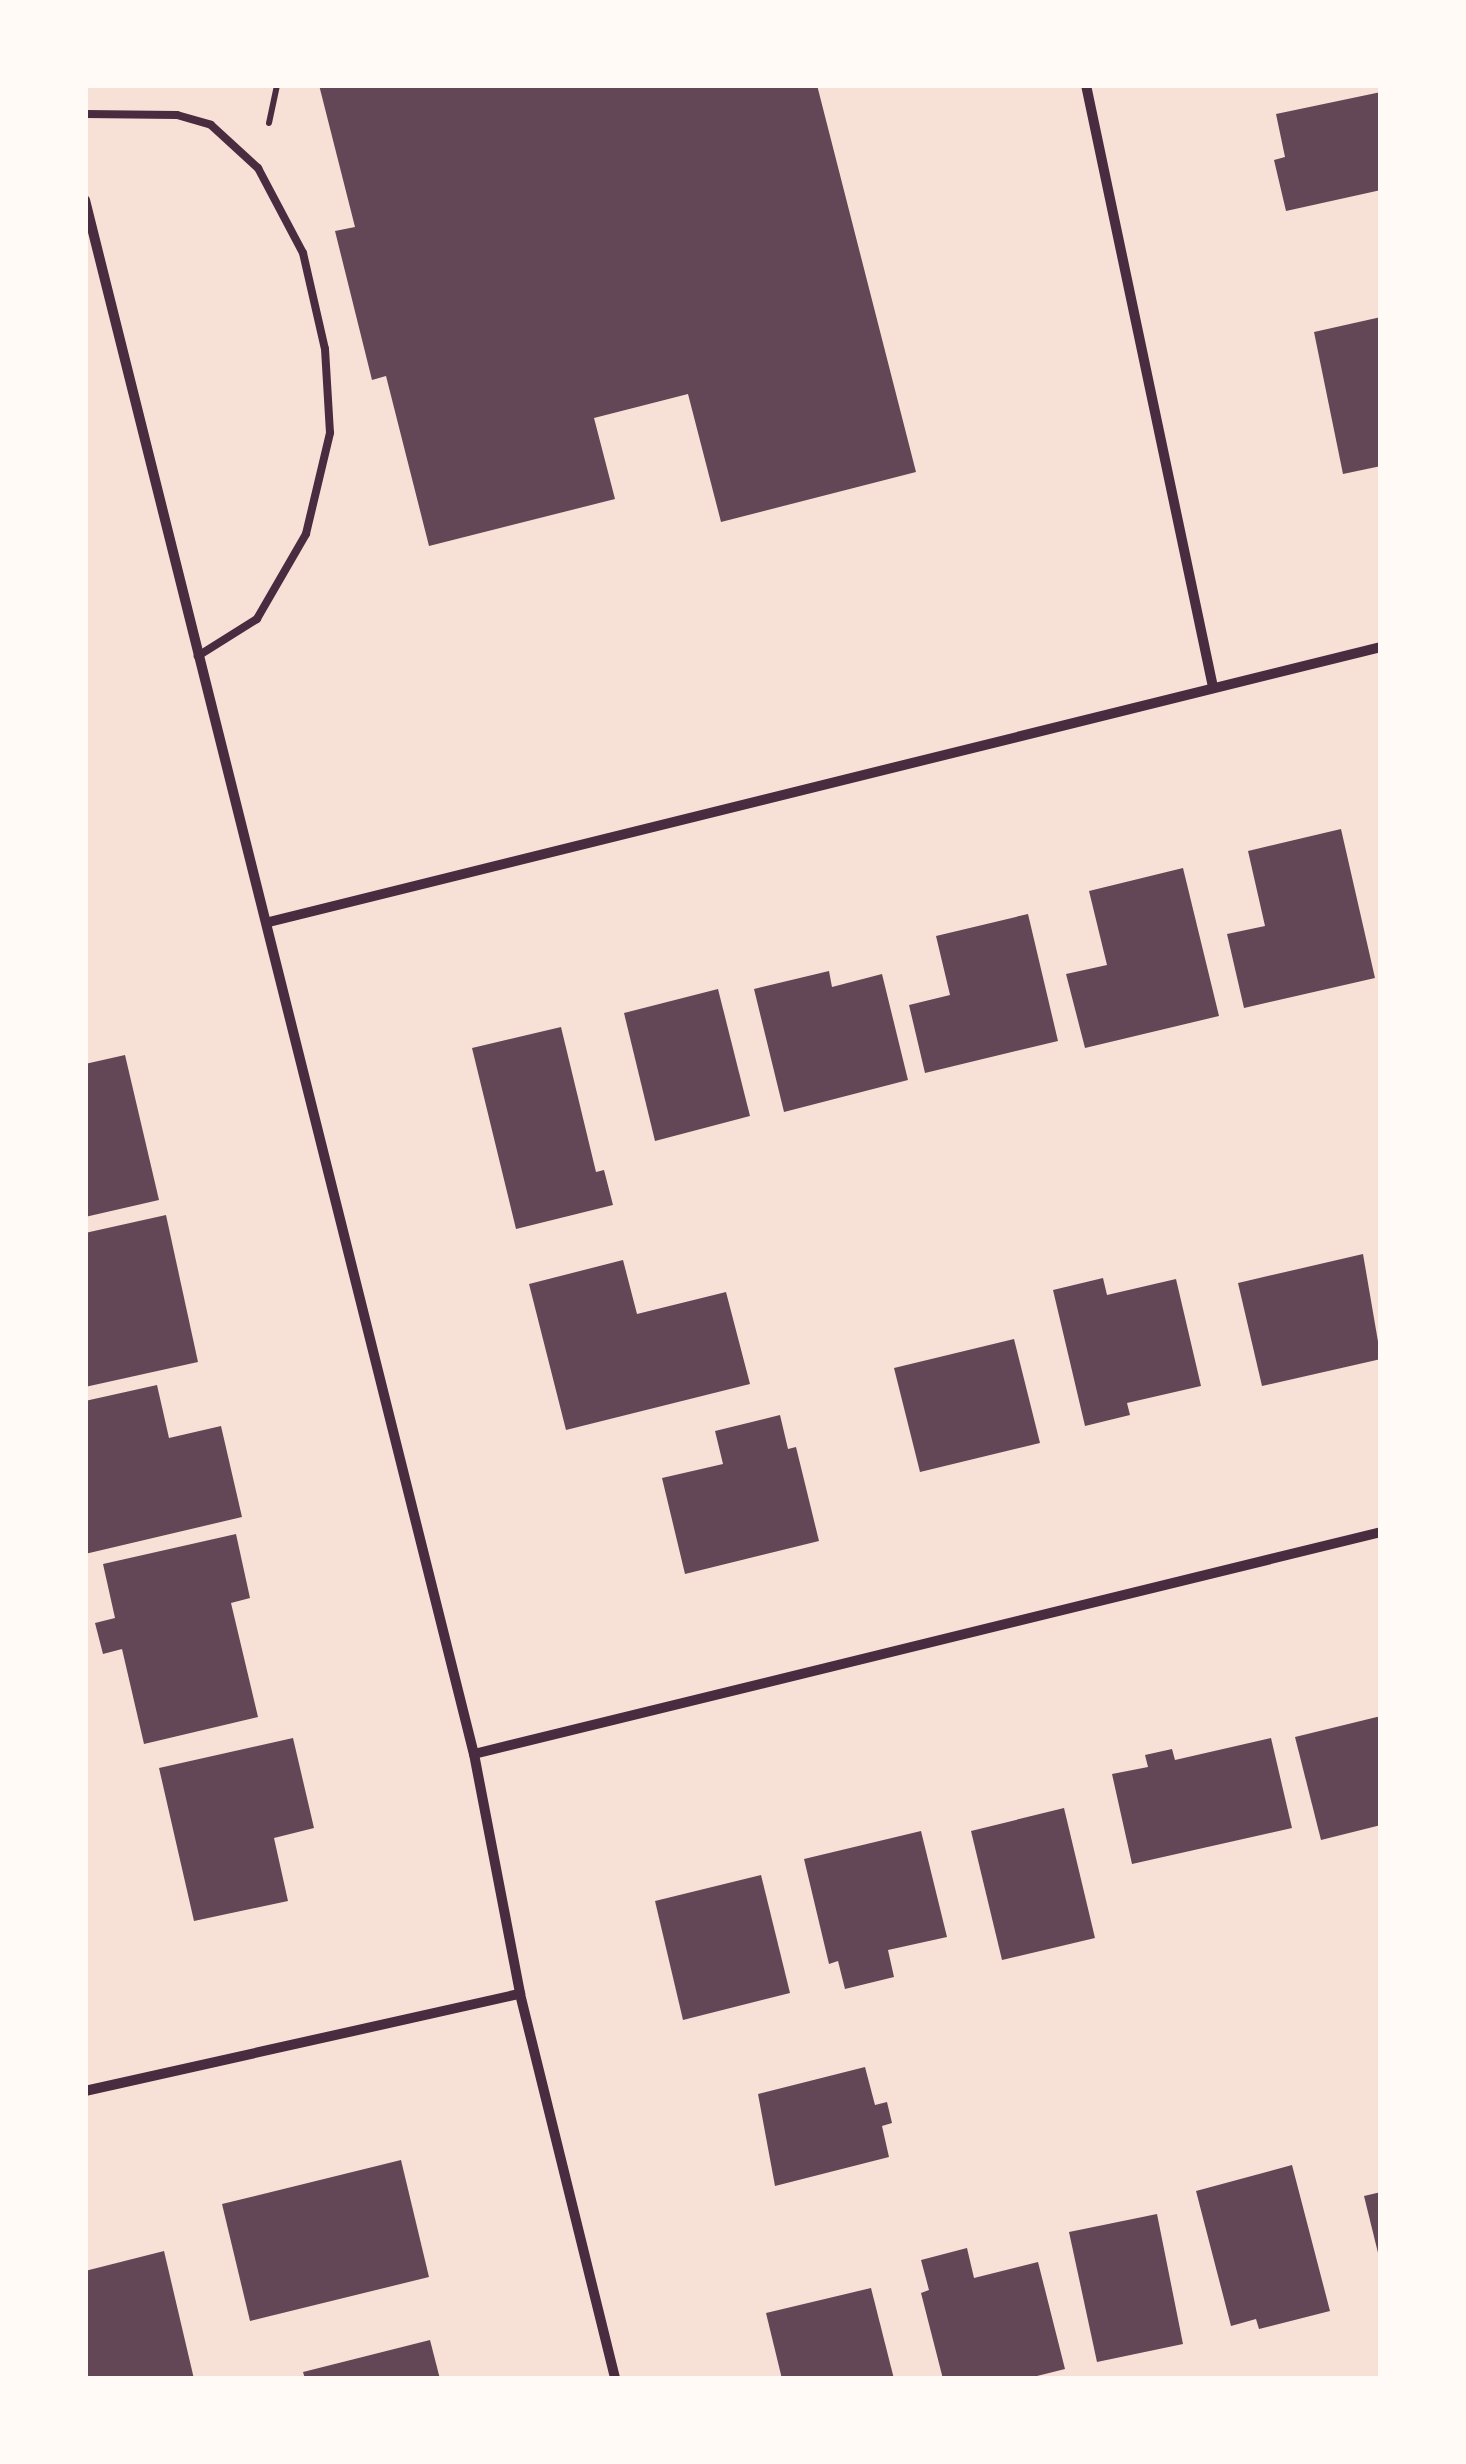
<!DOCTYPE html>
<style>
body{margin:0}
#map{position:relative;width:1466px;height:2464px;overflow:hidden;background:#f7e1d7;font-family:"Roboto Condensed",sans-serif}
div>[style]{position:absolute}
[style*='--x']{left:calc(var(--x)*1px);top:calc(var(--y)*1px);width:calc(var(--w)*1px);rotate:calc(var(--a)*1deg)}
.building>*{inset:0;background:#644757}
.path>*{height:6px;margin:-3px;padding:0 3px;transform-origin:3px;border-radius:3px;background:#4a2c40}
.service>*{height:8px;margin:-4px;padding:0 4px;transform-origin:4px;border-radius:4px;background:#4a2c40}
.minor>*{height:10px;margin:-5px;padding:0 5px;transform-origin:5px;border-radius:5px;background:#4a2c40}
span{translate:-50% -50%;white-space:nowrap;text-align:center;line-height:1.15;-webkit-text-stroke:10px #fffaf5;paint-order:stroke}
.frame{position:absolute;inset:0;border:88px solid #fffaf5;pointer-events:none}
</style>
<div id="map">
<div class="building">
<i style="clip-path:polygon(319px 85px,817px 85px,916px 472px,721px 522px,688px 394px,594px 418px,615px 499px,429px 546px,386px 376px,372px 380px,335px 231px,355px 227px)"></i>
<i style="clip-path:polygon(1381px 92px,1381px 190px,1286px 211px,1274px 160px,1285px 157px,1276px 114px)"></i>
<i style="clip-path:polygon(1381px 317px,1381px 466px,1343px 474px,1314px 332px)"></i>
<i style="clip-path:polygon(1341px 829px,1375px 978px,1244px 1008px,1227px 934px,1265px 926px,1248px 851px)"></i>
<i style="clip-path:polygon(1183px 868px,1219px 1016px,1085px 1048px,1066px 974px,1107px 965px,1089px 891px)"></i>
<i style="clip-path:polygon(1028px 914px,1058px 1041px,925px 1073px,909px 1005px,950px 995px,936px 936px)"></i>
<i style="clip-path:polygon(829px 971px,832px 987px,882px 974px,908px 1080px,784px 1112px,754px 989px)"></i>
<i style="clip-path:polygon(718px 989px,750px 1116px,655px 1141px,624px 1013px)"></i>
<i style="clip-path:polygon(561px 1027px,596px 1172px,604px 1170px,613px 1205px,516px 1229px,472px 1048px)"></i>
<i style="clip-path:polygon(125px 1055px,159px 1200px,85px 1217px,85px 1064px)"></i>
<i style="clip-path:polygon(166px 1215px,198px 1362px,85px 1387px,85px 1233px)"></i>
<i style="clip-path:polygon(1363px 1254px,1381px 1359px,1262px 1386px,1238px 1283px)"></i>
<i style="clip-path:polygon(623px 1260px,637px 1314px,726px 1292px,750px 1384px,566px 1430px,529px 1284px)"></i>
<i style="clip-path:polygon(1103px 1278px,1107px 1295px,1176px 1279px,1201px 1386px,1127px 1403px,1130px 1415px,1085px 1426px,1053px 1290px)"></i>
<i style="clip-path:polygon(1014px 1339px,1040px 1443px,920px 1472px,894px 1368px)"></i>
<i style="clip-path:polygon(157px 1385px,169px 1438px,221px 1426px,242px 1517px,85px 1554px,85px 1401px)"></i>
<i style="clip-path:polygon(780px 1415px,788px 1449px,796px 1447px,819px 1541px,685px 1574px,662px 1478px,723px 1464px,715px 1431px)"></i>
<i style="clip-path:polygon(236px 1534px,250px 1598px,231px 1603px,258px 1717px,144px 1744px,122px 1649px,103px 1654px,95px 1623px,115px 1618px,103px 1564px)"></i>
<i style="clip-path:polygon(1381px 1716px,1381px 1825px,1321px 1840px,1295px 1737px)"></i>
<i style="clip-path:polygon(293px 1738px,314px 1828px,274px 1838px,288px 1901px,194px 1921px,159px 1768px)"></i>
<i style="clip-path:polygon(1271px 1738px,1292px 1828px,1132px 1864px,1112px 1774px,1148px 1767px,1145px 1755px,1172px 1749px,1175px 1760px)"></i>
<i style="clip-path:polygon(1064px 1808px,1095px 1938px,1002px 1960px,971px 1831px)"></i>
<i style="clip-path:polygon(921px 1831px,947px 1937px,888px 1950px,894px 1977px,845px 1989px,838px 1961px,829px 1964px,804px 1859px)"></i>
<i style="clip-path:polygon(761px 1875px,790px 1993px,683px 2020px,655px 1901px)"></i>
<i style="clip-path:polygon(865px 2067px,875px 2105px,887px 2102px,892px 2123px,882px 2126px,889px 2157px,775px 2186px,758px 2094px)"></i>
<i style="clip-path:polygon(401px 2160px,429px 2277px,250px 2321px,222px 2204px)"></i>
<i style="clip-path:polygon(1292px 2165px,1330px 2311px,1259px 2329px,1256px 2319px,1231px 2326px,1196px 2191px)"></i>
<i style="clip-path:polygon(1381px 2192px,1381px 2261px,1380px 2261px,1364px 2196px)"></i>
<i style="clip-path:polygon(1157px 2214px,1183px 2344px,1097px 2362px,1069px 2232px)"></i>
<i style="clip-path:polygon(967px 2248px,974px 2278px,1038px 2262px,1065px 2369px,1025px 2379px,943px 2379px,921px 2293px,929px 2290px,921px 2260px)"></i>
<i style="clip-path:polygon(164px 2251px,194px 2379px,85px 2379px,85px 2271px)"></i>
<i style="clip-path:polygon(871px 2288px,894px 2379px,782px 2379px,766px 2313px)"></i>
<i style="clip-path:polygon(430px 2340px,440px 2379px,305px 2379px,303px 2372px)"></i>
</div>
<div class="path">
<i style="--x:269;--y:123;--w:39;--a:-78"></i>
</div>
<div class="service">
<i style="--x:85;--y:114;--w:92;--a:0.6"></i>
<i style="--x:177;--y:115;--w:35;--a:16"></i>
<i style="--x:211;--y:125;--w:64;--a:42.5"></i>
<i style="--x:258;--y:168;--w:96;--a:62.1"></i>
<i style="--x:303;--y:253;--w:98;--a:77.1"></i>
<i style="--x:325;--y:349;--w:84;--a:86.6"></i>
<i style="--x:330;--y:433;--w:104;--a:103.4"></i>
<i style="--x:306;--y:534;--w:98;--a:120"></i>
<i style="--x:257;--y:619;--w:70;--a:147.9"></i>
</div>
<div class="minor">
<i style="--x:1086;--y:85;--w:615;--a:78.09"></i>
<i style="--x:85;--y:200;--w:1602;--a:75.95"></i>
<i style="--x:474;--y:1754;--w:244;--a:79.1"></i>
<i style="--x:520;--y:1994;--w:397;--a:76.1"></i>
<i style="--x:269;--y:922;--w:1145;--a:-13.89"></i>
<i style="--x:474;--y:1754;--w:934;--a:-13.75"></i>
<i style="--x:85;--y:2091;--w:446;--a:-12.6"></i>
</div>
<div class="frame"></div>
</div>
